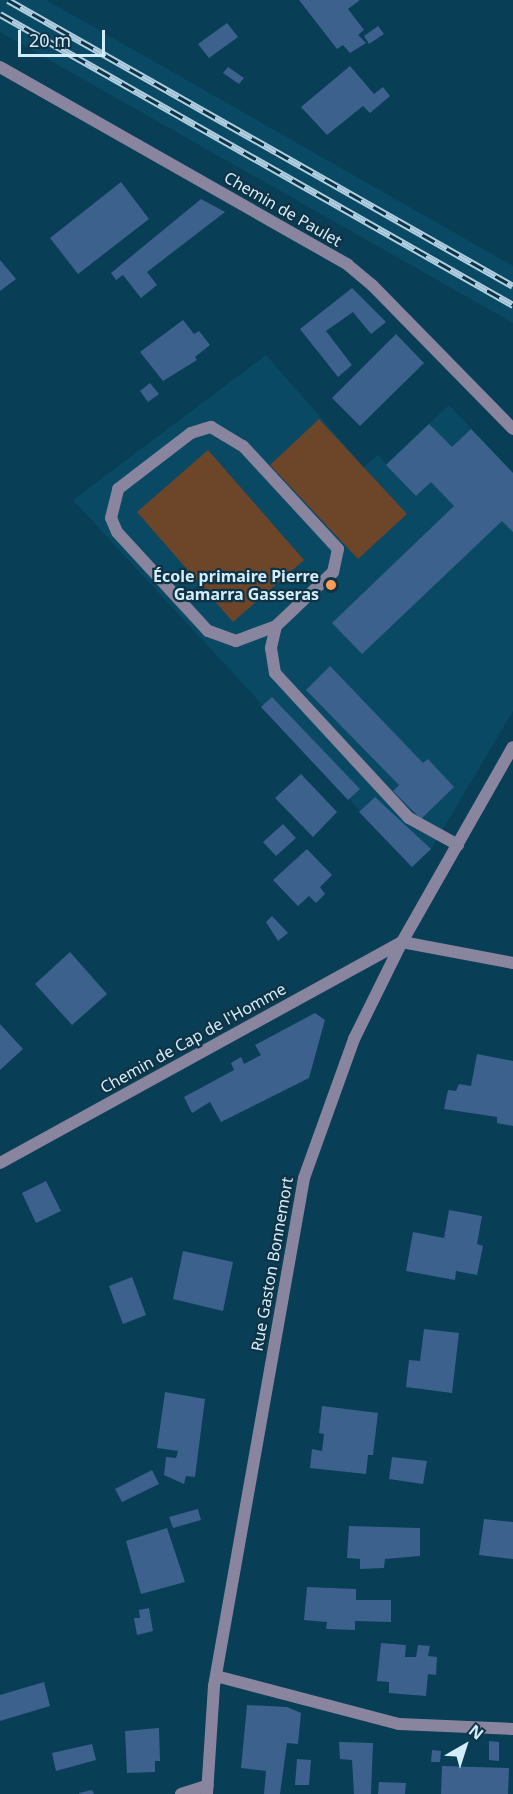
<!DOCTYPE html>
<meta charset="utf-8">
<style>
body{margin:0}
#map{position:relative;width:513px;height:1794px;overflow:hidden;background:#083e56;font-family:"Noto Sans",sans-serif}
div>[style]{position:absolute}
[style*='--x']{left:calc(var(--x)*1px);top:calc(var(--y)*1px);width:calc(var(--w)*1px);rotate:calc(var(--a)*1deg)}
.built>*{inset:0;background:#094964}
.green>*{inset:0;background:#6d4529}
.building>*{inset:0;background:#3c618d}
.lane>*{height:12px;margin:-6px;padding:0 6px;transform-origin:6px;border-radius:6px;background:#8a859e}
.street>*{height:12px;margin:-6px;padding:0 6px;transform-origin:6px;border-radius:6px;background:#8a859e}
.rail>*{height:7px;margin-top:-3.5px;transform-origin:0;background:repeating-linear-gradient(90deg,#103344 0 14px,#b1cfe0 0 28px);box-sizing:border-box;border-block:2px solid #b1cfe0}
.dots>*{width:16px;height:16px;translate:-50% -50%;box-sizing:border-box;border:3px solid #103344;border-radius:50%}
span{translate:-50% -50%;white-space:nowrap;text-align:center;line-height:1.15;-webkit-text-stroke:4.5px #103344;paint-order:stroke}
.street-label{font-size:16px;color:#d4edfc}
.poi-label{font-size:16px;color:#d4edfc;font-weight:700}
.right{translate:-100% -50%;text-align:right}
.north{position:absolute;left:435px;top:1716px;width:60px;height:60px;-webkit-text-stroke:4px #103344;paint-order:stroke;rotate:39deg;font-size:16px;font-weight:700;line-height:24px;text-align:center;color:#d4edfc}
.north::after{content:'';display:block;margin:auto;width:21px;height:27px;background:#d4edfc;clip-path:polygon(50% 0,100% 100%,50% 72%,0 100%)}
.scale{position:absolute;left:18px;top:30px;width:87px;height:27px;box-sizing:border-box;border:3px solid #d4edfc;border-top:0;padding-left:8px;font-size:18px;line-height:21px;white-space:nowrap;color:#d4edfc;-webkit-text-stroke:4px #103344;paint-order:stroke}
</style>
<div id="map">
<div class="built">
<i style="clip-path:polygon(0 0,46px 0,513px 266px,513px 323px,0 32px)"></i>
<i style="clip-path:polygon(266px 355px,364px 467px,378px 455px,386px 464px,449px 405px,513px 473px,513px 711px,431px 849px,412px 867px,73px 500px)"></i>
</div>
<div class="green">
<i style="clip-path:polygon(319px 419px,407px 514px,358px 559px,270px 465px)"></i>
<i style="clip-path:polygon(208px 450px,304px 560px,233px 622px,137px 512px)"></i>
</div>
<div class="building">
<i style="clip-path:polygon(299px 0,360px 0,348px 9px,364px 30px,358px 35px,366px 43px,350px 53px,343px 45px,337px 49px)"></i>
<i style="clip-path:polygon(227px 23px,238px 37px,209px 58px,198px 44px)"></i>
<i style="clip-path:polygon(378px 26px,384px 34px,369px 44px,364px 36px)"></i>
<i style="clip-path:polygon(350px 66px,374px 94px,383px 87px,390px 96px,370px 113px,363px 106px,327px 135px,301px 107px)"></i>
<i style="clip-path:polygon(228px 67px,244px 78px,239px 84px,223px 73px)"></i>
<i style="clip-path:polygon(121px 182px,149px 219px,78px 274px,50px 238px)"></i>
<i style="clip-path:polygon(201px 199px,225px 212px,147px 272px,157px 285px,141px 298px,123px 275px,116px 280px,111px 273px)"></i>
<i style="clip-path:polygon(0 260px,16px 279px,0 291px)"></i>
<i style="clip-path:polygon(352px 288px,386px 322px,371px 334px,353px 312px,326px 331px,352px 365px,338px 377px,300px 329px)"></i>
<i style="clip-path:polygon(183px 320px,194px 334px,199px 331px,210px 345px,195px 357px,197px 360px,163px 381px,140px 352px)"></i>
<i style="clip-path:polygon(396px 334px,424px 363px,360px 426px,332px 398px)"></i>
<i style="clip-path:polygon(150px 383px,159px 394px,148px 402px,140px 391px)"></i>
<i style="clip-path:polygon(429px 424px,452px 447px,471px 429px,513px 473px,513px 532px,502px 521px,362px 654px,332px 623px,454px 506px,431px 482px,416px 496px,386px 465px)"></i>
<i style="clip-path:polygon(330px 666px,423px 763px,428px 759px,454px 787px,421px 819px,393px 791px,399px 785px,306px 690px)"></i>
<i style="clip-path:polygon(272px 697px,360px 789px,348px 800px,261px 707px)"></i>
<i style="clip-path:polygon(301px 774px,337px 812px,313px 837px,275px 798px)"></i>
<i style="clip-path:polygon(375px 797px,431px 849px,412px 867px,359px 812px)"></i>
<i style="clip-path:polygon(283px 824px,296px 838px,276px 856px,263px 842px)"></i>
<i style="clip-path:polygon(307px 849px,332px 875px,320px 887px,325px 894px,316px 903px,309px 896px,298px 906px,273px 880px)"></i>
<i style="clip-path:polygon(272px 916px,288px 933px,278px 941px,266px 922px)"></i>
<i style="clip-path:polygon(70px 952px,107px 994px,72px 1025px,35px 984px)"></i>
<i style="clip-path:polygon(315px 1013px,325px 1020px,309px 1078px,221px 1122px,210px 1102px,192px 1113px,184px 1097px,234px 1070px,231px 1063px,241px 1057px,244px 1064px,261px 1055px,255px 1045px)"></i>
<i style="clip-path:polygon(0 1024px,23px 1049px,0 1070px)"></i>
<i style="clip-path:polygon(477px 1054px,513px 1061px,513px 1126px,497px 1123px,497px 1117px,444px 1109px,448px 1090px,456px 1091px,459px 1084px,471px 1086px)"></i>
<i style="clip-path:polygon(46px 1181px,61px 1211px,36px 1223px,22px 1193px)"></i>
<i style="clip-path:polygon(449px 1210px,482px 1216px,477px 1244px,483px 1246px,477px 1275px,456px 1271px,455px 1280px,406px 1271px,413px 1232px,444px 1238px)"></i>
<i style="clip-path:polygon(183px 1251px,233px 1262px,223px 1311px,173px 1299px)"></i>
<i style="clip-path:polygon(132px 1277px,146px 1315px,123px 1324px,109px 1286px)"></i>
<i style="clip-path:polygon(424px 1329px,459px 1333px,452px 1393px,406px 1387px,409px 1360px,420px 1361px)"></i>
<i style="clip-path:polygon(165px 1392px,205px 1399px,195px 1477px,186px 1476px,184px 1484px,164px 1475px,166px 1457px,176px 1458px,178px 1451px,157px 1448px)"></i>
<i style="clip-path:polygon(322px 1406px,378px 1413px,373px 1455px,368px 1455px,366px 1474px,310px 1468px,312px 1449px,322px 1451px,324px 1434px,319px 1433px)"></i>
<i style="clip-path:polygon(392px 1457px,427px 1461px,423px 1484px,389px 1479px)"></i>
<i style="clip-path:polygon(152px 1470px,159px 1484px,122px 1502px,115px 1489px)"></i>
<i style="clip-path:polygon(198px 1509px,201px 1520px,173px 1528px,169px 1517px)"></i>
<i style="clip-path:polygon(484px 1519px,513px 1522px,513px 1559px,479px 1555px)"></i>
<i style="clip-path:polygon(349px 1526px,420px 1528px,420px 1556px,385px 1559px,384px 1568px,360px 1569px,360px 1559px,347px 1558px)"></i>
<i style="clip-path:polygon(167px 1528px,185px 1582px,141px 1594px,126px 1541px)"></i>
<i style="clip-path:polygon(307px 1587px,356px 1589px,356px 1600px,391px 1600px,391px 1622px,355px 1621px,355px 1630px,326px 1629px,327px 1622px,304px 1620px)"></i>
<i style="clip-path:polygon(149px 1608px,153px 1631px,137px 1635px,134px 1618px,140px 1618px,139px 1610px)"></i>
<i style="clip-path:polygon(381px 1643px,406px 1645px,405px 1657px,416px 1657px,418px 1645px,430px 1646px,428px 1656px,437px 1657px,436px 1675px,428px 1674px,426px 1696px,389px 1693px,389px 1682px,377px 1681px)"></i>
<i style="clip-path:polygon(44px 1682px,50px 1706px,0 1721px,0 1695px)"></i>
<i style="clip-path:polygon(247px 1705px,287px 1707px,301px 1713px,298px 1744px,287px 1743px,280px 1794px,264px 1794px,266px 1771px,241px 1768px)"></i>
<i style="clip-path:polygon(159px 1728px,160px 1761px,155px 1761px,155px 1772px,127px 1773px,125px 1731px)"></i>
<i style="clip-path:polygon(489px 1741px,499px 1742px,499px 1761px,489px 1760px)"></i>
<i style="clip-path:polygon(339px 1742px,373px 1743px,371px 1794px,354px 1794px,352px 1760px,340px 1759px)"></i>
<i style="clip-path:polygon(92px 1744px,96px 1760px,56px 1771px,52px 1753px)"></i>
<i style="clip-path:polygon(432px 1750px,441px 1751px,440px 1762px,431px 1762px)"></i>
<i style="clip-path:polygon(297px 1759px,311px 1760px,309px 1785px,295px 1785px)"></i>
<i style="clip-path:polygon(442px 1766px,509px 1768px,508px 1794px,441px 1794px)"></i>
<i style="clip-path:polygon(379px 1782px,406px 1783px,405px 1794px,378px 1794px)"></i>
<i style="clip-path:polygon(92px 1790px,94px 1794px,79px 1794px,79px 1793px)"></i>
</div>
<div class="lane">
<i style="--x:276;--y:626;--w:43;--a:159.4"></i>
<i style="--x:236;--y:641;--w:30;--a:-160"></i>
<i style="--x:208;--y:631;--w:134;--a:-132.6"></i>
<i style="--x:117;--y:532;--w:15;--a:-113"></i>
<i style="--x:111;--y:518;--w:30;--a:-76"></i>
<i style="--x:118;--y:489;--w:92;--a:-37.5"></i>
<i style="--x:191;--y:433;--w:21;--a:-17"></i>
<i style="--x:211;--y:427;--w:37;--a:31"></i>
<i style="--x:243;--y:446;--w:140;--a:47.3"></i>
<i style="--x:338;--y:549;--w:24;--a:102"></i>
<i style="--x:333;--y:572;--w:79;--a:136.5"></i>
<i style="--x:276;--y:626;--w:23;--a:103"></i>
<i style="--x:271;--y:648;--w:25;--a:81"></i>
<i style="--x:275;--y:673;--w:197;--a:47.3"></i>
<i style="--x:409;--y:818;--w:56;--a:28.9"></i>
<i style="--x:181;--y:1794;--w:28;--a:-18"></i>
</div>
<div class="street">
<i style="--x:0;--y:67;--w:400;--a:29.6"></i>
<i style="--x:348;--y:265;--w:33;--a:40"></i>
<i style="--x:373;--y:286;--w:200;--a:45.6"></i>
<i style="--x:0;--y:1163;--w:459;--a:-28.8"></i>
<i style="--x:402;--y:942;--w:113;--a:10.7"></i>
<i style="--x:216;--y:1676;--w:189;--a:14.7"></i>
<i style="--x:399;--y:1724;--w:114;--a:2.5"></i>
<i style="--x:207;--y:1794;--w:108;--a:-86.3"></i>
<i style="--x:214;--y:1686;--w:516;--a:-79.95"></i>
<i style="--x:304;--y:1178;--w:148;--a:-70.2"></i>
<i style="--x:354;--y:1039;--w:108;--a:-63.7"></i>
<i style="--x:402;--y:942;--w:224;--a:-60.4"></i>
</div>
<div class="rail">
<i style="--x:8;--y:0;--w:580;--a:29.52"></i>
<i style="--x:0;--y:14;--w:590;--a:29.56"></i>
</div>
<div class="dots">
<i style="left:331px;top:585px;background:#fe9c57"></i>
</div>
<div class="street-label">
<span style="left:283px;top:209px;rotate:30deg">Chemin de Paulet</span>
<span style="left:193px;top:1038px;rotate:-29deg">Chemin de Cap de l'Homme</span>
<span style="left:272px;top:1264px;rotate:-80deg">Rue Gaston Bonnemort</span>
</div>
<div class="poi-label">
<span class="right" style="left:319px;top:585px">École primaire Pierre<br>Gamarra Gasseras</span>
</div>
<div class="north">N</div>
<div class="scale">20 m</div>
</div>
